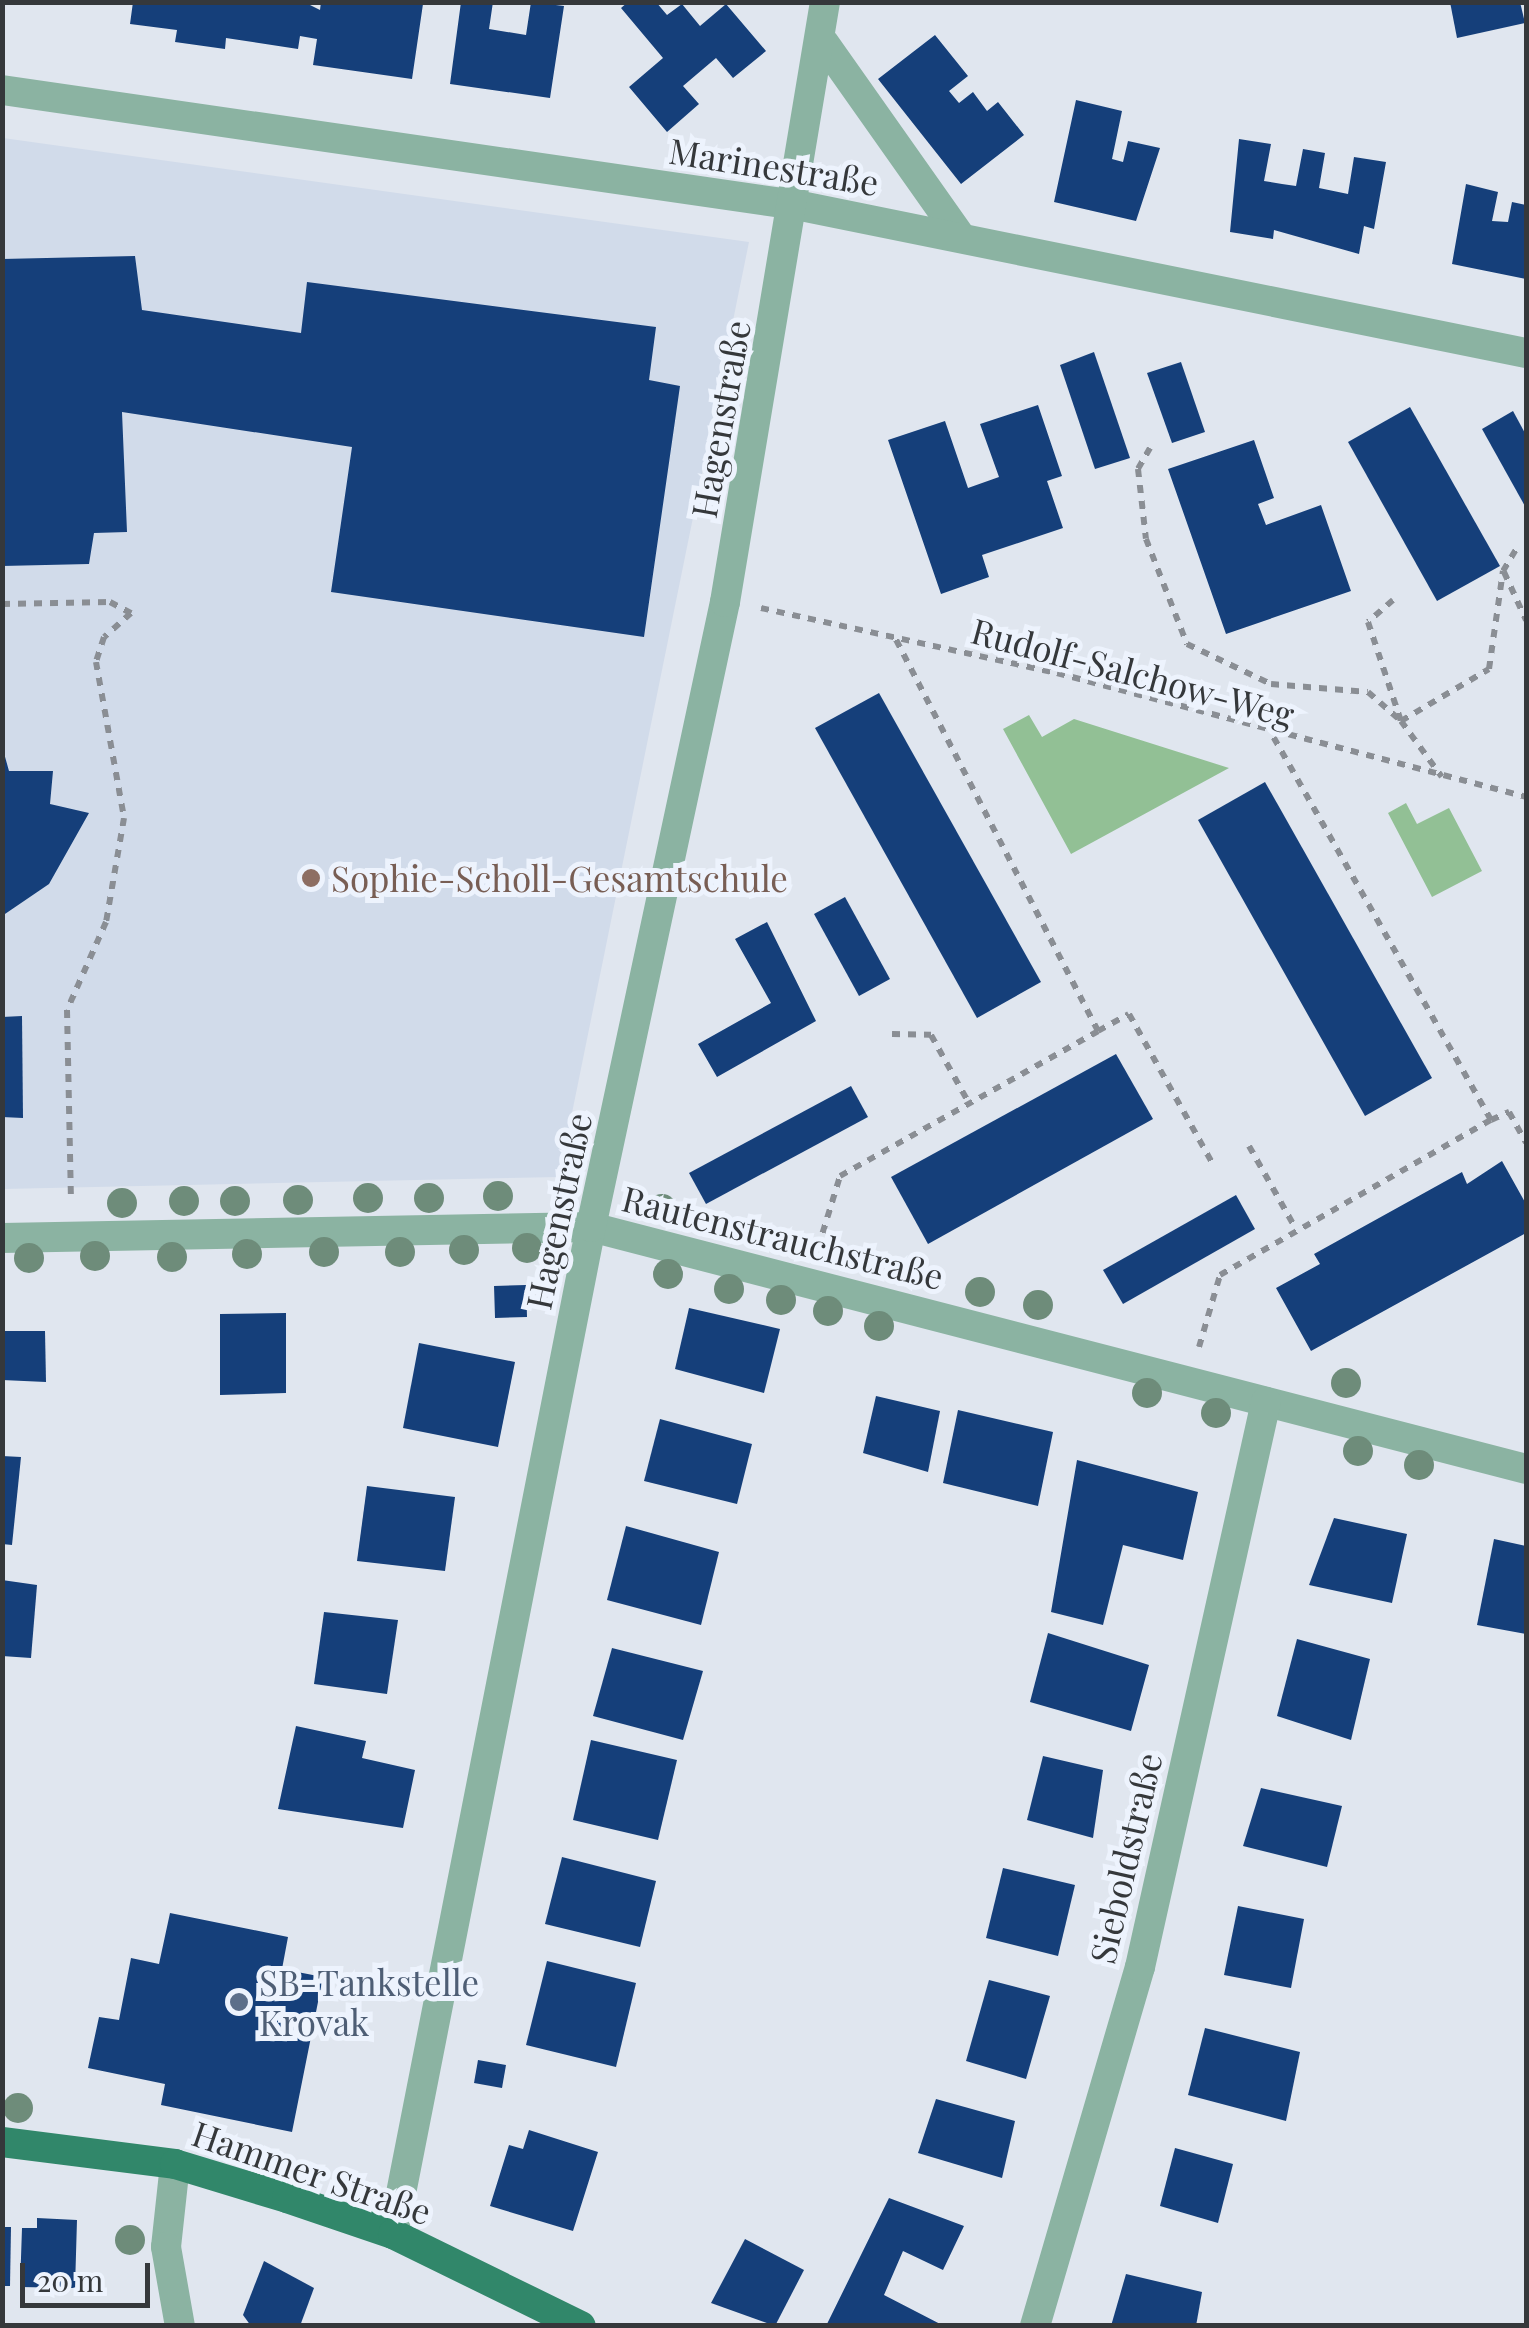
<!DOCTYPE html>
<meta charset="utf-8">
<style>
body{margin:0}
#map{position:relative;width:1529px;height:2328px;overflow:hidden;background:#e0e6ef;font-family:"Playfair Display",serif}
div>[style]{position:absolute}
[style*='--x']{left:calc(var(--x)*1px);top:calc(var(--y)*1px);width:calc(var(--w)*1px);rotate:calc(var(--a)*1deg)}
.built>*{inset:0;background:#d1dbea}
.green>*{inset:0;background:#92c095}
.building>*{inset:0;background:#153f7a}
.path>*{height:6px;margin-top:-3px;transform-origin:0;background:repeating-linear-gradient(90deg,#8a8e94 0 8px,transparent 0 16px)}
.minor>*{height:30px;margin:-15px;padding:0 15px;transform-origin:15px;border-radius:15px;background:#8bb3a2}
.major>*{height:30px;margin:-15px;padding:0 15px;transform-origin:15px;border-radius:15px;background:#31876a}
.trees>*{width:30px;height:30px;margin:-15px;border-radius:50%;background:#6e8c7a}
.dots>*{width:28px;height:28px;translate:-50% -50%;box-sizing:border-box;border:5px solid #edf3fd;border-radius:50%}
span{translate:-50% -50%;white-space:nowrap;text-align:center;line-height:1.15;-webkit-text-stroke:10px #edf3fd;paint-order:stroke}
.street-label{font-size:35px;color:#35383b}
.education-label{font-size:35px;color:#785e54}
.left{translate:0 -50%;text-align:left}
.service-label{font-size:35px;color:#4e5e75}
.frame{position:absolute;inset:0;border:5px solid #35383b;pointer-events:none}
.scale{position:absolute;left:20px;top:2263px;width:130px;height:45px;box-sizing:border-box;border:5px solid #35383b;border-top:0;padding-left:12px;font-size:30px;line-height:35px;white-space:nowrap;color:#35383b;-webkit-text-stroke:8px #edf3fd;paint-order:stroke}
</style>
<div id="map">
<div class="built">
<i style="clip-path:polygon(3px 138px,749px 242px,559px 1177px,3px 1189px)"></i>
</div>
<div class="green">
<i style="clip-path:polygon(1029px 715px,1042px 737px,1074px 719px,1229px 768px,1071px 854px,1003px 729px)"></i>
<i style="clip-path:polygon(1406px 803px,1417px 824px,1449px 808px,1482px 871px,1432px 897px,1388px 813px)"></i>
</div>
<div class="building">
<i style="clip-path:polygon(133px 2px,304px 2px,320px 10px,321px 2px,423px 4px,412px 79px,313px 65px,317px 39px,300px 36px,298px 49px,226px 38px,225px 49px,175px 42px,177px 30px,130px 24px)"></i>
<i style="clip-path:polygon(461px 2px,493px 2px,489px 29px,526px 35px,531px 2px,564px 6px,550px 98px,450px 84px)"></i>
<i style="clip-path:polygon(628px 2px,656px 2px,667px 15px,682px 4px,700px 26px,726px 4px,766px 51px,733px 78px,716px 58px,683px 86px,699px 104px,667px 132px,629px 87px,663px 58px,621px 8px)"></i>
<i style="clip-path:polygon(1450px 2px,1520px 2px,1525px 23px,1457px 38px)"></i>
<i style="clip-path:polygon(935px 35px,968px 76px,949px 91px,959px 103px,973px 92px,987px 111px,998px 102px,1024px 135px,961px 184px,878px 79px)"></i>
<i style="clip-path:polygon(1076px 100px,1122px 111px,1112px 159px,1123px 162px,1128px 141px,1160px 148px,1136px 221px,1054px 202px)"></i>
<i style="clip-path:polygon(1239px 139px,1271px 144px,1264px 181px,1282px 184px,1296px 186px,1303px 149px,1325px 153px,1319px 188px,1348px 194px,1354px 157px,1386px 162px,1374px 229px,1364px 226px,1359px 254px,1274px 230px,1273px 239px,1230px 232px)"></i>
<i style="clip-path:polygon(1466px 184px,1498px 192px,1492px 221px,1508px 222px,1512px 202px,1526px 205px,1526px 279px,1452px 264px)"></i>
<i style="clip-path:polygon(135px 256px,142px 310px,301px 333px,307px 282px,656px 327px,649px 380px,680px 386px,644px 637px,331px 592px,352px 447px,122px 412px,127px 532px,94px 533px,89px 564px,2px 566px,2px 259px)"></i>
<i style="clip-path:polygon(1094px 352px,1130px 458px,1095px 469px,1060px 365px)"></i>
<i style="clip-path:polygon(1181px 362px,1205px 432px,1172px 443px,1147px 373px)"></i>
<i style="clip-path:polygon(1038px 405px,1062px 476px,1047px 481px,1063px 528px,982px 555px,989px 577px,941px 594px,888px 440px,945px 421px,968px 488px,999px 477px,980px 424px)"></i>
<i style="clip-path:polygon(1410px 407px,1500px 566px,1437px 601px,1348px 442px)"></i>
<i style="clip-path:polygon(1513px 411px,1526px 435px,1526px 508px,1482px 429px)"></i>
<i style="clip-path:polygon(1254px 440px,1274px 498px,1258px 504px,1266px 525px,1321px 505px,1351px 591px,1226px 634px,1168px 469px)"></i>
<i style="clip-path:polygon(879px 693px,1041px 982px,977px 1018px,815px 728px)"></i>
<i style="clip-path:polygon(2px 746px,9px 771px,53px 771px,50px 804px,89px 813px,49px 884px,2px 916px)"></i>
<i style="clip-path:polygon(1265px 782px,1432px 1078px,1365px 1116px,1198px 820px)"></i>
<i style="clip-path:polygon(845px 897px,890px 979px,859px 996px,814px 914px)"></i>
<i style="clip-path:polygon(767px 922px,816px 1021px,717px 1077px,698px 1044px,771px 1003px,735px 939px)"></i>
<i style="clip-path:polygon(22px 1016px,23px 1118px,2px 1117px,2px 1017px)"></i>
<i style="clip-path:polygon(1116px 1054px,1153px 1119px,928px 1244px,891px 1177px)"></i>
<i style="clip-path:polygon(851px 1086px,868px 1117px,706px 1204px,689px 1173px)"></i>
<i style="clip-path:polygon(1502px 1161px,1526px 1204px,1526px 1233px,1311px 1351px,1276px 1288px,1320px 1264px,1314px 1254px,1462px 1172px,1467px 1184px)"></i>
<i style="clip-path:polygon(1236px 1195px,1255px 1229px,1123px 1304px,1103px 1270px)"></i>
<i style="clip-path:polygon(526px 1285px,527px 1317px,495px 1318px,494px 1286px)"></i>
<i style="clip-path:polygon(689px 1308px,780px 1329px,764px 1393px,675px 1369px)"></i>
<i style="clip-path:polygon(286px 1313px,286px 1393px,220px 1395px,220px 1314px)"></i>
<i style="clip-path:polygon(2px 1331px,45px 1331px,46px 1382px,2px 1380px)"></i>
<i style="clip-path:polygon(419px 1343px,515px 1362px,498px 1447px,403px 1428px)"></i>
<i style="clip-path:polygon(876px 1396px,940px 1411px,928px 1472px,863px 1453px)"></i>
<i style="clip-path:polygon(958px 1410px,1053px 1432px,1038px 1506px,943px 1483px)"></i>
<i style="clip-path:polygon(660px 1419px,752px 1444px,737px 1504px,644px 1481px)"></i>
<i style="clip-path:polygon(2px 1456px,21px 1457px,12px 1545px,2px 1544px)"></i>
<i style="clip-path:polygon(1077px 1460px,1198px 1492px,1183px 1560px,1123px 1545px,1103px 1625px,1051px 1612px)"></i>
<i style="clip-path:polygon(367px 1486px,455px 1497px,445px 1571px,357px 1561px)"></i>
<i style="clip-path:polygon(1334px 1518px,1407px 1534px,1392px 1603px,1309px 1585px)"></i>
<i style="clip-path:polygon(626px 1526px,719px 1552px,701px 1625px,607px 1600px)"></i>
<i style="clip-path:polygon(1494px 1539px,1526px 1546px,1526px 1634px,1477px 1625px)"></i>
<i style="clip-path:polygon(2px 1580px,37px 1585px,31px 1658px,2px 1656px)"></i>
<i style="clip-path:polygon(324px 1612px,398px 1620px,387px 1694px,314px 1684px)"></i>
<i style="clip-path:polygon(1048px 1633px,1149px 1665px,1131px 1731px,1030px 1702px)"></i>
<i style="clip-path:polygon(1297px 1639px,1370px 1659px,1351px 1740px,1277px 1716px)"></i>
<i style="clip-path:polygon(612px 1648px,703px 1671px,683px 1740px,593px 1716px)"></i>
<i style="clip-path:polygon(296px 1726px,366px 1741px,362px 1758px,415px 1770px,403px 1828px,278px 1809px)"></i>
<i style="clip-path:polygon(591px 1740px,677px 1760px,658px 1840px,573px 1820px)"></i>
<i style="clip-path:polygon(1043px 1756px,1103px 1770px,1093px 1838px,1027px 1820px)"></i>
<i style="clip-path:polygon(1261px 1788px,1342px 1806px,1327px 1867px,1243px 1846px)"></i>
<i style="clip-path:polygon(562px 1857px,656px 1881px,640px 1947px,545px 1924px)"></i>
<i style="clip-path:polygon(1003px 1868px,1075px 1885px,1058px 1956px,986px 1938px)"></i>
<i style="clip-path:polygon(1238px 1906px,1304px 1919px,1291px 1988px,1224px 1975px)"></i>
<i style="clip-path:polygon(170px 1913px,288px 1937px,282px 1969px,323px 1977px,292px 2132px,161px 2105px,165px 2084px,88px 2068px,99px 2017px,119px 2020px,131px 1958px,159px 1964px)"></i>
<i style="clip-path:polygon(547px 1961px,636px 1983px,616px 2067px,526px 2045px)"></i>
<i style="clip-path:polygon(989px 1980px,1050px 1996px,1026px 2079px,966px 2061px)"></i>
<i style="clip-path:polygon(1205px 2028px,1300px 2052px,1286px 2121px,1188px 2095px)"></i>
<i style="clip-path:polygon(478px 2060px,506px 2065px,502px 2088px,474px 2083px)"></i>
<i style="clip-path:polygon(936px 2099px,1015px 2121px,1002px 2178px,918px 2153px)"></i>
<i style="clip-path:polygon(529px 2130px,598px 2152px,573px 2231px,490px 2206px,509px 2145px,523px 2149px)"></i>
<i style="clip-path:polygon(1175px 2148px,1233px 2164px,1218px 2223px,1160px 2206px)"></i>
<i style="clip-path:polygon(889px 2198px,964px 2226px,943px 2270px,903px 2251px,884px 2295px,944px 2326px,826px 2326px)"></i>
<i style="clip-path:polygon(37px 2218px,77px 2220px,75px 2288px,20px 2287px,22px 2228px,37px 2228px)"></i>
<i style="clip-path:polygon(2px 2227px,11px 2227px,10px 2286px,2px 2286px)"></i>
<i style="clip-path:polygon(745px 2239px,804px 2270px,775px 2326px,711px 2303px)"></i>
<i style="clip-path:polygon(264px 2261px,314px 2288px,300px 2326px,251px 2326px,243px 2315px)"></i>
<i style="clip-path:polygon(1126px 2274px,1202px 2292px,1196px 2326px,1111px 2326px)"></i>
</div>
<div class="path">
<i style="--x:1150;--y:448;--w:24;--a:120"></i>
<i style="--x:1138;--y:469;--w:70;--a:83.5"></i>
<i style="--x:1146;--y:539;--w:113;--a:68.7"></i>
<i style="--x:1187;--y:644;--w:93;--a:25.5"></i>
<i style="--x:1271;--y:684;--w:97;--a:4.7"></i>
<i style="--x:1368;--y:692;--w:44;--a:41.3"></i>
<i style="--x:1401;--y:721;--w:102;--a:-30.6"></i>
<i style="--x:1489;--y:669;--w:99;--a:-81.9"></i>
<i style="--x:1503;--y:571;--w:26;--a:-59"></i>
<i style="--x:1504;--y:572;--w:53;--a:65.4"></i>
<i style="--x:1393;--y:600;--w:33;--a:139"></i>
<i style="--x:1368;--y:622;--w:104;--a:71.6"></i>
<i style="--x:1401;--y:721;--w:69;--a:53.8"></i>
<i style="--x:2;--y:604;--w:108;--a:-1.1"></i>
<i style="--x:110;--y:602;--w:24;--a:28"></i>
<i style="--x:131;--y:613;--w:36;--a:138"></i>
<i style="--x:104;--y:637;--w:26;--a:108"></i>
<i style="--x:96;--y:662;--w:158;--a:79.8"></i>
<i style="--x:124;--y:818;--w:106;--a:99.8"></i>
<i style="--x:106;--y:922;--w:96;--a:113.9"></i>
<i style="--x:67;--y:1010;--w:191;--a:88.8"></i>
<i style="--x:761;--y:608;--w:303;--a:12.4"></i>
<i style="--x:1057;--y:673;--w:485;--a:14.8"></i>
<i style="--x:1098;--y:1031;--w:35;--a:-29"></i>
<i style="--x:1129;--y:1014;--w:174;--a:60.8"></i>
<i style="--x:892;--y:1034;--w:39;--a:1"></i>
<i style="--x:931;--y:1035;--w:80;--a:60.9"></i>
<i style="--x:1491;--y:1120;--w:20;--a:-24"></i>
<i style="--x:1509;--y:1112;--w:35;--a:61"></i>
<i style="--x:1249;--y:1146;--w:95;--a:60.5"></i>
<i style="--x:818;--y:1248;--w:75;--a:-73"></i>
<i style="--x:840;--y:1176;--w:296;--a:-29.3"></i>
<i style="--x:1098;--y:1031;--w:443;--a:-117.3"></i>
<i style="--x:1199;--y:1347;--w:75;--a:-73.7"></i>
<i style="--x:1220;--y:1275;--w:312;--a:-29.8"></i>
<i style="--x:1491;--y:1120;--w:442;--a:-119.6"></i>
</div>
<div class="minor">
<i style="--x:824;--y:43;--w:237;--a:54.8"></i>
<i style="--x:2;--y:90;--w:802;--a:8.24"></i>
<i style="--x:796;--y:205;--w:745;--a:11.46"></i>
<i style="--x:2;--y:1238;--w:589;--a:-1.07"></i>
<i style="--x:591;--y:1227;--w:966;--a:14.51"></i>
<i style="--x:175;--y:2164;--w:83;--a:96.2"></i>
<i style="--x:166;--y:2247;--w:80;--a:80"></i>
<i style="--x:393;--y:2234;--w:1026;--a:-78.88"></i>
<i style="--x:591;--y:1227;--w:639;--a:-77.9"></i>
<i style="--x:725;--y:602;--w:608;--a:-80.54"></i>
<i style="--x:1035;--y:2326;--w:374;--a:-73.7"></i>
<i style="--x:1140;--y:1967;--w:579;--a:-77.43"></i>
</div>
<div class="major">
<i style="--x:2;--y:2142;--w:174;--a:7.2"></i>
<i style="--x:175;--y:2164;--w:117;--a:16.9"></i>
<i style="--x:287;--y:2198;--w:112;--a:18.8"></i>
<i style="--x:393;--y:2234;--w:209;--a:26.1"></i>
</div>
<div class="trees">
<i style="left:498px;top:1196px"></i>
<i style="left:368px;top:1198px"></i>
<i style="left:429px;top:1198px"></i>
<i style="left:298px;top:1200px"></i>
<i style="left:184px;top:1201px"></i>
<i style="left:235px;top:1201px"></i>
<i style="left:122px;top:1203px"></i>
<i style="left:662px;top:1209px"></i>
<i style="left:527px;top:1248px"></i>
<i style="left:464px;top:1250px"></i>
<i style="left:324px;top:1252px"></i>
<i style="left:400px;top:1252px"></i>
<i style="left:247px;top:1254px"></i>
<i style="left:95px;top:1256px"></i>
<i style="left:172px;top:1257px"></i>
<i style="left:29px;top:1258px"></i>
<i style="left:668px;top:1274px"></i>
<i style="left:729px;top:1289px"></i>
<i style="left:980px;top:1292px"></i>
<i style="left:781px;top:1300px"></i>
<i style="left:1038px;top:1305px"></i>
<i style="left:828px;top:1311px"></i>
<i style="left:879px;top:1326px"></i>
<i style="left:1346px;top:1383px"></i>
<i style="left:1147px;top:1393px"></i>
<i style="left:1216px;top:1413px"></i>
<i style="left:1358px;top:1451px"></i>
<i style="left:1419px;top:1465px"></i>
<i style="left:18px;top:2108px"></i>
<i style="left:130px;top:2240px"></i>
</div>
<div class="dots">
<i style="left:311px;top:878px;background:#8d6e63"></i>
<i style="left:239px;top:2002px;background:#5c6f8a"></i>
</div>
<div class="street-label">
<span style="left:774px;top:166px;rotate:9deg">Marinestraße</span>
<span style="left:720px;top:419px;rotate:-80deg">Hagenstraße</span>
<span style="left:1133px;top:672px;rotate:15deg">Rudolf-Salchow-Weg</span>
<span style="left:558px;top:1211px;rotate:-78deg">Hagenstraße</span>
<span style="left:783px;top:1237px;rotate:14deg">Rautenstrauchstraße</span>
<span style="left:1125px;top:1858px;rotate:-77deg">Sieboldstraße</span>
<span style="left:312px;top:2172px;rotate:19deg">Hammer Straße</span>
</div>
<div class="education-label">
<span class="left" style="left:331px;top:878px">Sophie-Scholl-Gesamtschule</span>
</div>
<div class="service-label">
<span class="left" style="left:259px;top:2002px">SB-Tankstelle<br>Krovak</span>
</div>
<div class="frame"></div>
<div class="scale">20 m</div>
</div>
